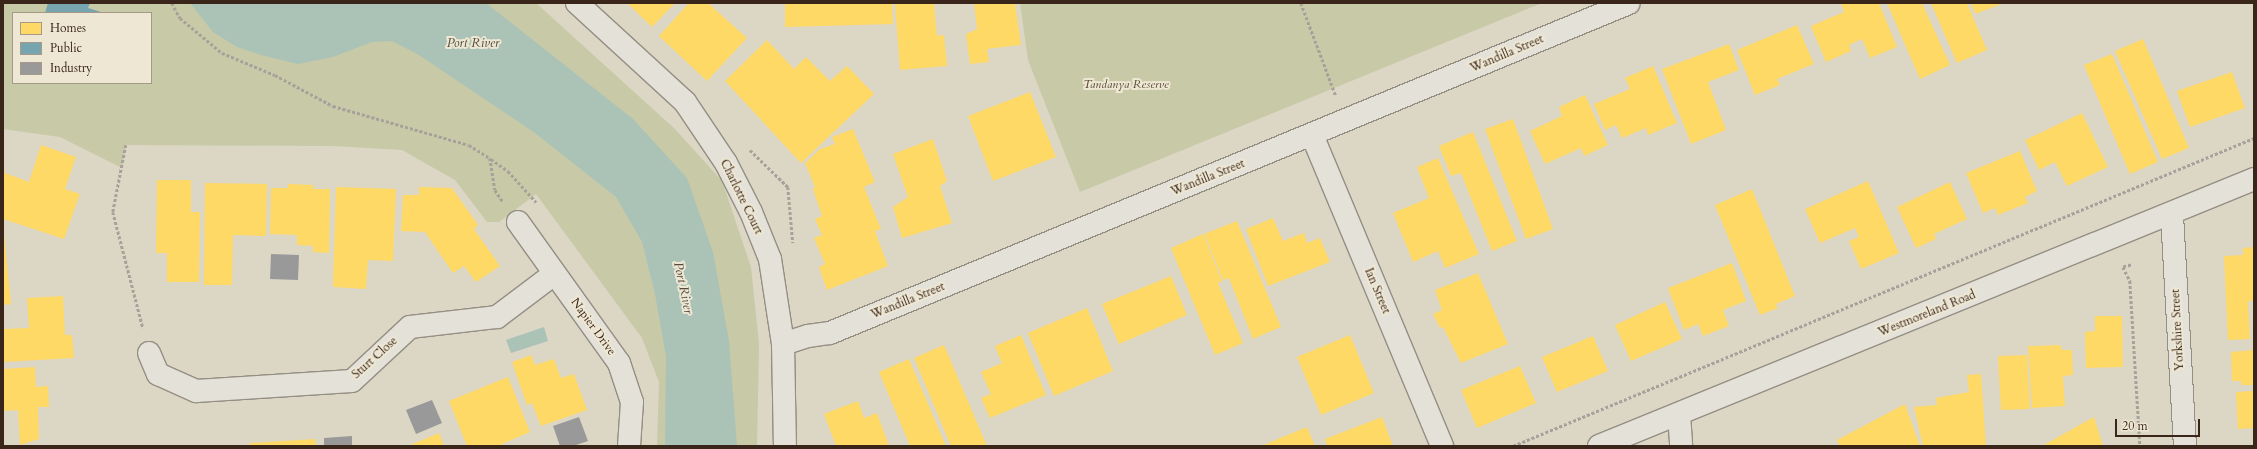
<!DOCTYPE html>
<style>
body{margin:0}
#map{position:relative;width:2257px;height:449px;overflow:hidden;background:#dcd6c5;font-family:Cardo,serif}
div>[style]{position:absolute}
[style*='--x']{left:calc(var(--x)*1px);top:calc(var(--y)*1px);width:calc(var(--w)*1px);rotate:calc(var(--a)*1deg)}
.green>*{inset:0;background:#c7c9a7}
.water>*{inset:0;background:#abc3b7}
.homes>*{inset:0;background:#ffd966}
.public>*{inset:0;background:#76a5af}
.industry>*{inset:0;background:#999}
.path>*{height:2.5px;margin-top:-1.25px;transform-origin:0;background:repeating-linear-gradient(90deg,#a6a19a 0 3px,transparent 0 5px)}
.roads{filter:drop-shadow(1px 0 #948e83) drop-shadow(-1px 0 #948e83) drop-shadow(0 1px #948e83) drop-shadow(0 -1px #948e83)}
.minor>*{height:22px;margin:-11px;padding:0 11px;transform-origin:11px;border-radius:11px;background:#e4e1d9}
span{translate:-50% -50%;white-space:nowrap;text-align:center;line-height:1.15;-webkit-text-stroke:4px #eee7d3;paint-order:stroke}
.street-label{font-size:12px;color:#392519}
.park-label{font-size:12px;color:#584c36;font-style:italic}
.water-label{font-size:13px;color:#504a3f;font-style:italic}
.frame{position:absolute;inset:0;border:4px solid #392519;pointer-events:none}
.legend{position:absolute;left:12px;top:12px;width:140px;height:72px;box-sizing:border-box;background:#eee7d3;border:1px solid #a69989;margin:0;padding:5px 7px;list-style:none;font-size:12px;color:#392519}
.legend li{display:flex;align-items:center;gap:8px;height:20px}
.legend b{width:20px;border:1px solid #a69989}
.scale{position:absolute;left:2115px;top:419px;width:85px;height:18px;box-sizing:border-box;border:2px solid #392519;border-top:0;padding-left:5px;font-size:12px;line-height:14px;white-space:nowrap;color:#392519;-webkit-text-stroke:3px #eee7d3;paint-order:stroke}
</style>
<div id="map">
<div class="green">
<i style="clip-path:polygon(evenodd,3px 3px,536px 3px,675px 129px,722px 181px,751px 267px,759px 344px,757px 446px,657px 446px,659px 382px,642px 338px,536px 194px,499px 222px,487px 222px,455px 180px,402px 150px,333px 146px,126px 145px,122px 168px,60px 137px,3px 129px,3px 3px,13px 13px,151px 13px,151px 83px,13px 83px,13px 13px)"></i>
<i style="clip-path:polygon(1020px 3px,1542px 3px,1080px 192px,1028px 60px)"></i>
</div>
<div class="water">
<i style="clip-path:polygon(190px 3px,486px 3px,633px 119px,687px 178px,713px 252px,729px 341px,737px 446px,665px 446px,666px 356px,655px 294px,642px 242px,616px 197px,535px 133px,419px 55px,392px 41px,372px 42px,333px 57px,298px 64px,261px 55px,237px 47px,213px 32px)"></i>
<i style="clip-path:polygon(544px 327px,548px 341px,511px 353px,506px 340px)"></i>
</div>
<div class="homes">
<i style="clip-path:polygon(627px 3px,675px 3px,652px 27px)"></i>
<i style="clip-path:polygon(689px 3px,708px 3px,747px 38px,707px 81px,659px 36px)"></i>
<i style="clip-path:polygon(785px 3px,892px 3px,893px 24px,785px 27px)"></i>
<i style="clip-path:polygon(895px 3px,934px 3px,937px 36px,944px 35px,947px 66px,900px 70px)"></i>
<i style="clip-path:polygon(974px 3px,1015px 3px,1021px 45px,987px 49px,989px 62px,970px 64px,966px 34px,977px 29px)"></i>
<i style="clip-path:polygon(1841px 3px,1879px 3px,1897px 47px,1870px 58px,1862px 39px,1849px 45px,1851px 51px,1826px 62px,1811px 26px,1844px 12px)"></i>
<i style="clip-path:polygon(1887px 3px,1922px 3px,1950px 65px,1920px 79px)"></i>
<i style="clip-path:polygon(1931px 3px,1967px 3px,1987px 50px,1957px 63px)"></i>
<i style="clip-path:polygon(1971px 3px,2004px 3px,1975px 14px)"></i>
<i style="clip-path:polygon(1797px 25px,1814px 64px,1777px 79px,1780px 85px,1755px 95px,1737px 50px)"></i>
<i style="clip-path:polygon(2143px 39px,2189px 148px,2162px 159px,2115px 51px)"></i>
<i style="clip-path:polygon(767px 40px,794px 69px,806px 57px,830px 81px,847px 66px,874px 94px,801px 163px,725px 81px)"></i>
<i style="clip-path:polygon(1729px 44px,1739px 70px,1708px 82px,1726px 130px,1691px 144px,1662px 69px)"></i>
<i style="clip-path:polygon(2112px 54px,2158px 162px,2130px 174px,2084px 65px)"></i>
<i style="clip-path:polygon(1653px 66px,1677px 123px,1648px 135px,1646px 128px,1622px 138px,1616px 125px,1605px 130px,1594px 104px,1630px 89px,1625px 78px)"></i>
<i style="clip-path:polygon(2232px 72px,2245px 108px,2190px 127px,2177px 91px)"></i>
<i style="clip-path:polygon(1030px 92px,1056px 157px,993px 181px,968px 116px)"></i>
<i style="clip-path:polygon(1585px 95px,1608px 145px,1584px 156px,1581px 148px,1545px 164px,1530px 131px,1562px 116px,1559px 107px)"></i>
<i style="clip-path:polygon(2082px 113px,2108px 167px,2067px 186px,2055px 162px,2039px 170px,2025px 140px)"></i>
<i style="clip-path:polygon(1513px 119px,1553px 229px,1526px 239px,1485px 129px)"></i>
<i style="clip-path:polygon(853px 129px,875px 182px,864px 187px,881px 229px,875px 231px,888px 266px,827px 290px,819px 267px,825px 264px,814px 238px,822px 235px,815px 219px,822px 216px,813px 189px,815px 187px,805px 163px,820px 149px,835px 144px,832px 137px)"></i>
<i style="clip-path:polygon(1473px 132px,1517px 241px,1492px 251px,1461px 173px,1451px 176px,1439px 146px)"></i>
<i style="clip-path:polygon(933px 139px,947px 181px,940px 186px,952px 223px,902px 238px,893px 207px,908px 197px,893px 154px)"></i>
<i style="clip-path:polygon(41px 145px,76px 157px,65px 189px,80px 194px,64px 239px,3px 219px,3px 163px,5px 173px,29px 182px)"></i>
<i style="clip-path:polygon(2020px 151px,2037px 191px,2025px 197px,2028px 203px,1998px 215px,1995px 208px,1983px 213px,1966px 173px)"></i>
<i style="clip-path:polygon(1438px 158px,1479px 254px,1445px 268px,1438px 251px,1413px 262px,1393px 213px,1429px 198px,1417px 167px)"></i>
<i style="clip-path:polygon(157px 180px,191px 180px,191px 212px,200px 212px,199px 282px,167px 282px,167px 253px,156px 253px)"></i>
<i style="clip-path:polygon(1868px 181px,1899px 253px,1861px 269px,1849px 241px,1859px 237px,1855px 228px,1820px 243px,1805px 209px)"></i>
<i style="clip-path:polygon(1950px 182px,1967px 219px,1934px 234px,1936px 239px,1916px 248px,1897px 207px)"></i>
<i style="clip-path:polygon(205px 183px,267px 184px,266px 236px,233px 235px,232px 285px,204px 285px)"></i>
<i style="clip-path:polygon(288px 184px,313px 185px,313px 189px,330px 189px,329px 253px,313px 252px,313px 246px,297px 245px,297px 235px,270px 234px,271px 188px,288px 188px)"></i>
<i style="clip-path:polygon(336px 187px,396px 189px,393px 261px,368px 260px,366px 289px,333px 287px)"></i>
<i style="clip-path:polygon(419px 187px,452px 188px,478px 225px,474px 229px,500px 266px,476px 282px,464px 266px,453px 273px,425px 232px,401px 231px,403px 195px,419px 195px)"></i>
<i style="clip-path:polygon(1752px 189px,1795px 296px,1776px 304px,1778px 308px,1760px 315px,1715px 205px)"></i>
<i style="clip-path:polygon(1273px 218px,1283px 241px,1304px 233px,1307px 243px,1320px 238px,1330px 262px,1268px 286px,1246px 229px)"></i>
<i style="clip-path:polygon(1237px 221px,1281px 327px,1253px 339px,1229px 278px,1223px 280px,1204px 234px)"></i>
<i style="clip-path:polygon(3px 224px,11px 304px,3px 305px)"></i>
<i style="clip-path:polygon(1203px 234px,1222px 281px,1218px 283px,1243px 343px,1215px 355px,1171px 248px)"></i>
<i style="clip-path:polygon(2254px 247px,2254px 301px,2248px 301px,2250px 339px,2228px 340px,2224px 256px,2243px 255px,2243px 248px)"></i>
<i style="clip-path:polygon(1732px 263px,1746px 301px,1723px 310px,1729px 326px,1703px 336px,1698px 324px,1684px 330px,1668px 288px)"></i>
<i style="clip-path:polygon(1478px 273px,1508px 344px,1461px 363px,1443px 327px,1440px 328px,1433px 314px,1442px 310px,1435px 290px)"></i>
<i style="clip-path:polygon(1171px 276px,1187px 315px,1119px 344px,1102px 304px)"></i>
<i style="clip-path:polygon(63px 296px,65px 335px,72px 335px,74px 358px,3px 362px,3px 329px,29px 328px,27px 298px)"></i>
<i style="clip-path:polygon(1665px 302px,1682px 339px,1631px 361px,1615px 325px)"></i>
<i style="clip-path:polygon(1087px 308px,1113px 371px,1054px 396px,1028px 333px)"></i>
<i style="clip-path:polygon(2095px 316px,2122px 316px,2123px 367px,2086px 368px,2085px 332px,2095px 331px)"></i>
<i style="clip-path:polygon(1021px 335px,1046px 395px,990px 418px,981px 398px,991px 394px,981px 372px,1002px 363px,995px 346px)"></i>
<i style="clip-path:polygon(1350px 335px,1374px 393px,1321px 415px,1297px 357px)"></i>
<i style="clip-path:polygon(1593px 336px,1608px 371px,1557px 392px,1542px 357px)"></i>
<i style="clip-path:polygon(944px 345px,987px 446px,951px 446px,914px 358px)"></i>
<i style="clip-path:polygon(2060px 345px,2062px 350px,2072px 350px,2073px 375px,2063px 376px,2065px 406px,2032px 408px,2028px 346px)"></i>
<i style="clip-path:polygon(2254px 350px,2254px 385px,2241px 385px,2241px 381px,2232px 381px,2231px 352px)"></i>
<i style="clip-path:polygon(531px 355px,535px 365px,554px 359px,561px 378px,574px 374px,587px 410px,541px 426px,532px 403px,527px 405px,512px 362px)"></i>
<i style="clip-path:polygon(2027px 355px,2030px 409px,2001px 410px,1998px 356px)"></i>
<i style="clip-path:polygon(909px 359px,946px 446px,910px 446px,879px 372px)"></i>
<i style="clip-path:polygon(1520px 366px,1536px 403px,1477px 428px,1461px 390px)"></i>
<i style="clip-path:polygon(35px 367px,36px 387px,48px 386px,49px 407px,38px 407px,39px 439px,20px 445px,18px 410px,3px 411px,3px 369px)"></i>
<i style="clip-path:polygon(1981px 374px,1986px 446px,1923px 446px,1914px 407px,1937px 405px,1936px 398px,1969px 392px,1967px 375px)"></i>
<i style="clip-path:polygon(508px 377px,530px 432px,502px 444px,502px 446px,467px 446px,449px 401px)"></i>
<i style="clip-path:polygon(2254px 391px,2254px 428px,2238px 429px,2236px 392px)"></i>
<i style="clip-path:polygon(858px 401px,864px 418px,877px 413px,889px 446px,836px 446px,824px 414px)"></i>
<i style="clip-path:polygon(1905px 404px,1920px 446px,1840px 446px,1837px 440px)"></i>
<i style="clip-path:polygon(1382px 417px,1393px 446px,1327px 446px,1325px 439px)"></i>
<i style="clip-path:polygon(2094px 417px,2103px 446px,2042px 446px)"></i>
<i style="clip-path:polygon(1307px 427px,1315px 446px,1261px 446px)"></i>
<i style="clip-path:polygon(439px 433px,444px 446px,408px 446px)"></i>
<i style="clip-path:polygon(315px 439px,316px 446px,250px 446px,249px 443px)"></i>
</div>
<div class="public">
<i style="clip-path:polygon(48px 3px,90px 3px,88px 8px,104px 13px,45px 13px)"></i>
</div>
<div class="industry">
<i style="clip-path:polygon(271px 254px,299px 255px,298px 280px,270px 279px)"></i>
<i style="clip-path:polygon(432px 400px,442px 423px,416px 434px,406px 410px)"></i>
<i style="clip-path:polygon(579px 417px,588px 441px,573px 446px,560px 446px,553px 426px)"></i>
<i style="clip-path:polygon(352px 436px,352px 446px,324px 446px,324px 438px)"></i>
</div>
<div class="path">
<i style="--x:172;--y:3;--w:17;--a:62"></i>
<i style="--x:180;--y:18;--w:55;--a:39.8"></i>
<i style="--x:222;--y:53;--w:57;--a:22.5"></i>
<i style="--x:275;--y:75;--w:66;--a:28.1"></i>
<i style="--x:333;--y:106;--w:141;--a:16"></i>
<i style="--x:469;--y:145;--w:25;--a:32"></i>
<i style="--x:490;--y:158;--w:32;--a:81"></i>
<i style="--x:495;--y:190;--w:14;--a:56"></i>
<i style="--x:1301;--y:3;--w:99;--a:69.4"></i>
<i style="--x:126;--y:145;--w:68;--a:101"></i>
<i style="--x:113;--y:212;--w:120;--a:75.5"></i>
<i style="--x:750;--y:150;--w:53;--a:44.2"></i>
<i style="--x:788;--y:187;--w:56;--a:84.9"></i>
<i style="--x:491;--y:159;--w:21;--a:35"></i>
<i style="--x:508;--y:171;--w:42;--a:47.9"></i>
<i style="--x:2131;--y:265;--w:8;--a:166"></i>
<i style="--x:2123;--y:267;--w:16;--a:63"></i>
<i style="--x:2130;--y:281;--w:165;--a:86.5"></i>
<i style="--x:1513;--y:446;--w:802;--a:-22.57"></i>
</div>
<div class="roads">
<div class="minor">
<i style="--x:577;--y:3;--w:147;--a:42.5"></i>
<i style="--x:685;--y:102;--w:73;--a:56.1"></i>
<i style="--x:726;--y:163;--w:55;--a:63"></i>
<i style="--x:751;--y:212;--w:51;--a:68"></i>
<i style="--x:770;--y:259;--w:86;--a:81.3"></i>
<i style="--x:783;--y:344;--w:102;--a:88.9"></i>
<i style="--x:1312;--y:135;--w:337;--a:67.3"></i>
<i style="--x:2172;--y:215;--w:231;--a:86.8"></i>
<i style="--x:518;--y:222;--w:173;--a:54.4"></i>
<i style="--x:619;--y:363;--w:41;--a:71.6"></i>
<i style="--x:632;--y:402;--w:44;--a:93.9"></i>
<i style="--x:783;--y:344;--w:26;--a:-18"></i>
<i style="--x:808;--y:336;--w:22;--a:-8"></i>
<i style="--x:830;--y:333;--w:864;--a:-22.44"></i>
<i style="--x:149;--y:353;--w:23;--a:67"></i>
<i style="--x:158;--y:374;--w:42;--a:24.1"></i>
<i style="--x:196;--y:391;--w:156;--a:-3.7"></i>
<i style="--x:352;--y:381;--w:79;--a:-43"></i>
<i style="--x:410;--y:327;--w:88;--a:-6.6"></i>
<i style="--x:497;--y:317;--w:71;--a:-37"></i>
<i style="--x:1679;--y:414;--w:32;--a:86"></i>
<i style="--x:1599;--y:446;--w:707;--a:-22.18"></i>
</div>
</div>
<div class="street-label">
<span style="left:1507px;top:54px;rotate:-23deg">Wandilla Street</span>
<span style="left:1208px;top:178px;rotate:-22deg">Wandilla Street</span>
<span style="left:741px;top:197px;rotate:64deg">Charlotte Court</span>
<span style="left:1377px;top:291px;rotate:67deg">Ian Street</span>
<span style="left:908px;top:301px;rotate:-22deg">Wandilla Street</span>
<span style="left:1927px;top:314px;rotate:-22deg">Westmoreland Road</span>
<span style="left:593px;top:327px;rotate:54deg">Napier Drive</span>
<span style="left:2178px;top:330px;rotate:-93deg">Yorkshire Street</span>
<span style="left:375px;top:358px;rotate:-42deg">Sturt Close</span>
</div>
<div class="park-label">
<span style="left:1126px;top:85px">Tandanya Reserve</span>
</div>
<div class="water-label">
<span style="left:473px;top:43px">Port River</span>
<span style="left:683px;top:288px;rotate:78deg">Port River</span>
</div>
<div class="frame"></div>
<ul class="legend">
<li><b style="height:11px;background:#ffd966"></b>Homes</li>
<li><b style="height:11px;background:#76a5af"></b>Public</li>
<li><b style="height:11px;background:#999"></b>Industry</li>
</ul>
<div class="scale">20 m</div>
</div>
